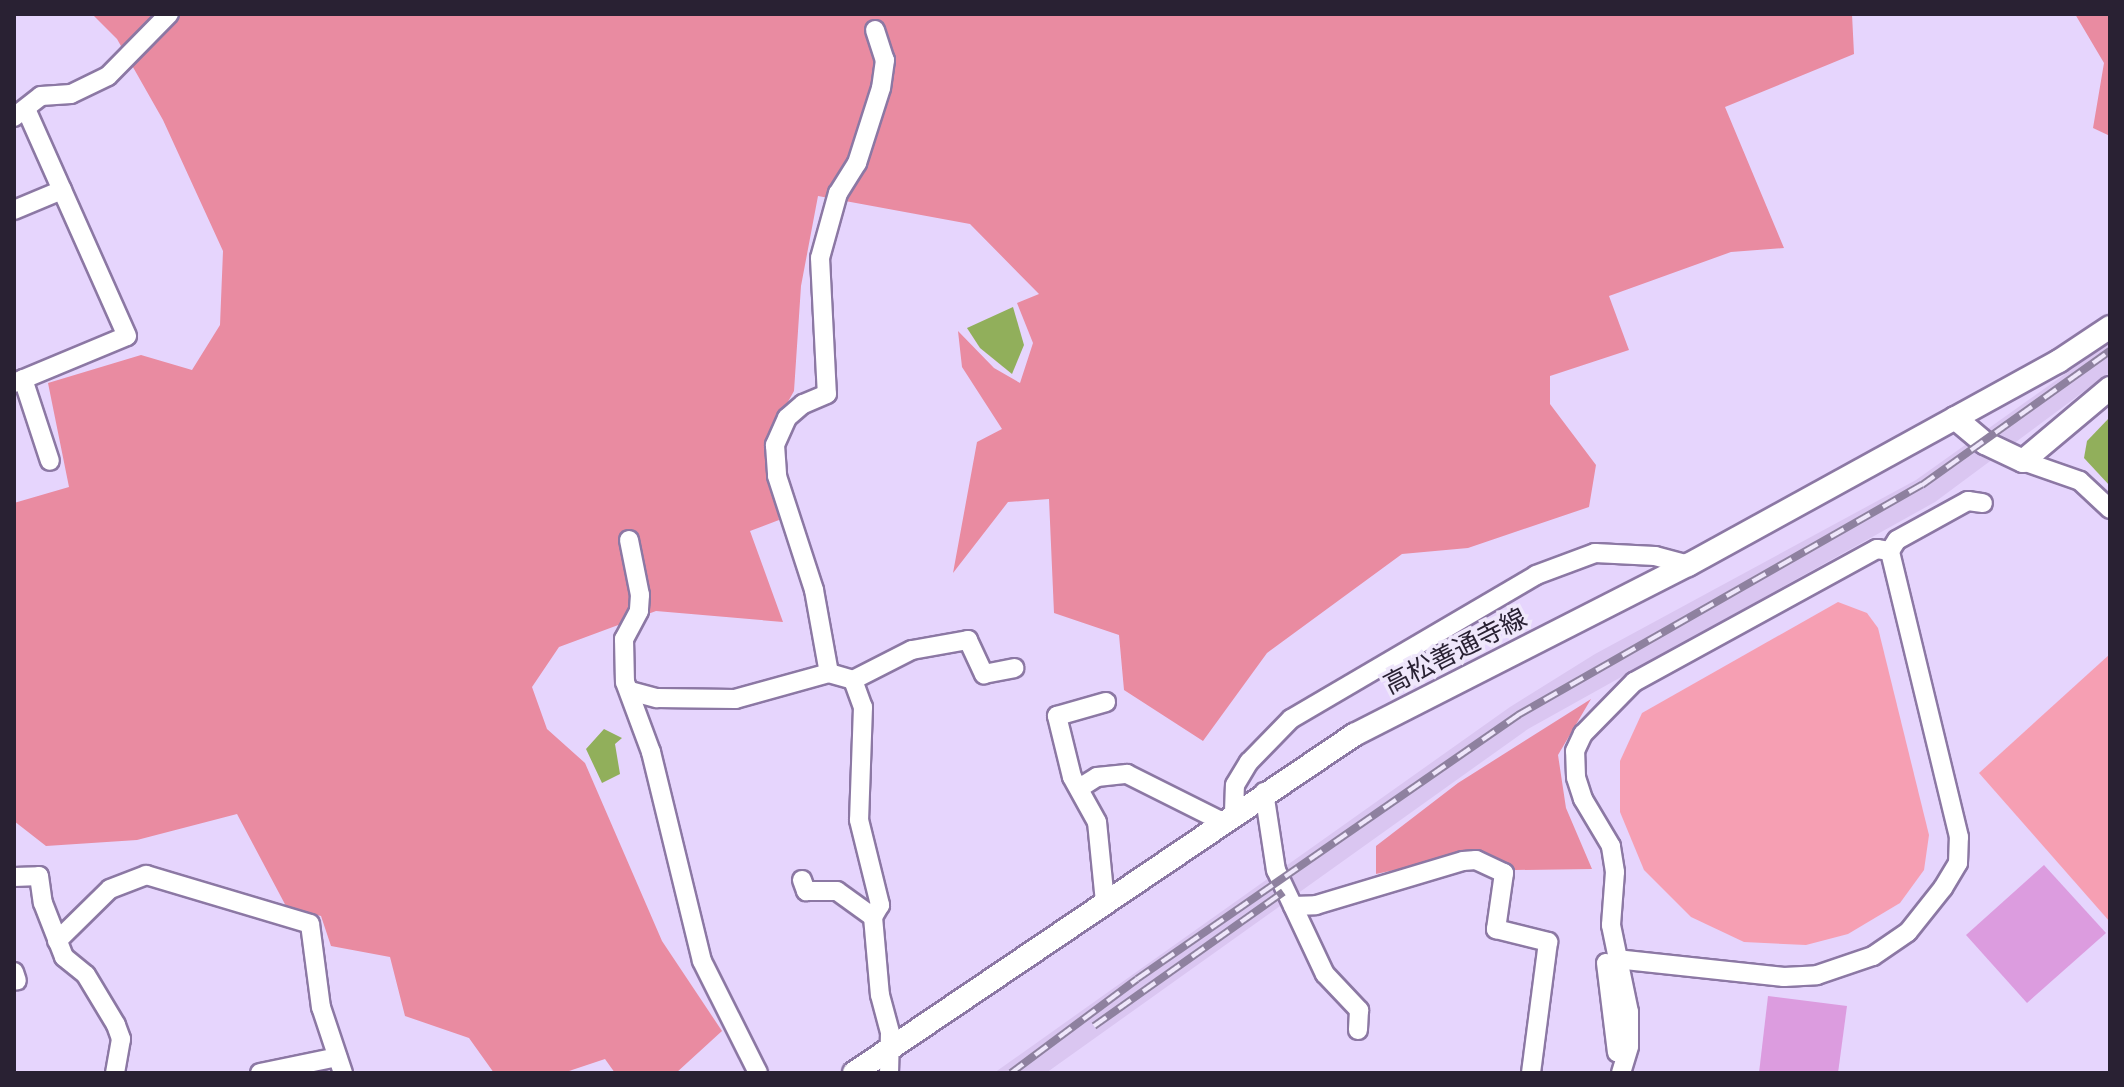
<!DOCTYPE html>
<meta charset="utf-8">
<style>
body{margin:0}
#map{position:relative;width:2124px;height:1087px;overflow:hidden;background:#e6d5fd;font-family:Manrope,"Noto Sans JP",sans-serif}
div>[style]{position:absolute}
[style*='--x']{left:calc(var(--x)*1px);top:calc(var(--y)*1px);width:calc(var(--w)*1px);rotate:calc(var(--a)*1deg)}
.built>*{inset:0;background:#dac6f1}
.green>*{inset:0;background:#f69fb3}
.forest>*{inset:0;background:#e98ba1}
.water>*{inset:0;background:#91af5b}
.building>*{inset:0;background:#dc9cdf}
.roads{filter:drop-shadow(2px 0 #8c78a4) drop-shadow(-2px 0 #8c78a4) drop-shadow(0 2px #8c78a4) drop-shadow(0 -2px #8c78a4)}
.minor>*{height:18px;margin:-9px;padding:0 9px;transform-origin:9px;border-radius:9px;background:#fff}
.major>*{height:22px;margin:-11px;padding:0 11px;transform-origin:11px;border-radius:11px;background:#fff}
.rail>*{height:8px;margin-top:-4px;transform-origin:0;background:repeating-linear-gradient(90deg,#efe7fb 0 15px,#8e819f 0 30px);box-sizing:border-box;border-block:2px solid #8e819f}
span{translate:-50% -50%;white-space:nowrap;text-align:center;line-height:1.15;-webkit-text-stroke:7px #efe7fb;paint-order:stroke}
.street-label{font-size:26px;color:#292133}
.frame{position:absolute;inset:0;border:16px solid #292133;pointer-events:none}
</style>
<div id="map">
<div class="built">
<i style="clip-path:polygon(2110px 342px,2110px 372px,1935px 502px,1528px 729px,1046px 1073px,994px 1073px,1510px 707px,1595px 654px,1916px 480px)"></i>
</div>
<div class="green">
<i style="clip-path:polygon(1838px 602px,1867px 613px,1878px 628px,1929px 835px,1924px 870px,1900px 903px,1848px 934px,1806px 945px,1744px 942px,1691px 917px,1644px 870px,1620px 812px,1620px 761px,1642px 713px)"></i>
<i style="clip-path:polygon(2110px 654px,2110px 922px,1979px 773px)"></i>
</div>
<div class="forest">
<i style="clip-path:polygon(92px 14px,1852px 14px,1854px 54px,1725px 107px,1784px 248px,1731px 252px,1609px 296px,1629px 350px,1550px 376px,1550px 404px,1596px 465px,1589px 507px,1468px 548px,1402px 554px,1267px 653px,1203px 741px,1124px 690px,1119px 635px,1054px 613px,1049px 499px,1008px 502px,953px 573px,977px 442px,1002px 429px,962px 367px,958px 331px,994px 368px,1020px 383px,1033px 343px,1017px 303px,1039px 294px,970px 224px,818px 196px,801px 286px,794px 391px,770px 434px,779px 520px,750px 531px,783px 622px,656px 611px,559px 647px,532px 687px,547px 729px,585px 763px,662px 941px,722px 1031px,676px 1073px,615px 1073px,605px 1059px,563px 1073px,494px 1073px,469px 1038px,405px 1016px,390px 957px,331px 946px,321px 916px,287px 908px,237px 814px,137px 840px,46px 846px,14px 821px,14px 503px,69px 487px,48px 383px,141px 355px,192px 370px,220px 325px,223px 251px,163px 120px,117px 39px)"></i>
<i style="clip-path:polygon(2075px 14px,2110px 14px,2110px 136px,2093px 128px,2104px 63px)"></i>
<i style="clip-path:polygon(1591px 699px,1558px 755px,1566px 808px,1592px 869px,1515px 870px,1469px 854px,1376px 874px,1376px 846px,1458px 783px)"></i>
</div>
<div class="water">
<i style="clip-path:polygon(1013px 307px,1024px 345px,1012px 374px,980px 348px,967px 328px)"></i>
<i style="clip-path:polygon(2110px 417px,2110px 486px,2084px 458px,2087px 441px)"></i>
<i style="clip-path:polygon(604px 729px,622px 738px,615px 744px,620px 774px,602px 783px,586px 749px)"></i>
</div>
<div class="building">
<i style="clip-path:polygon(2044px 865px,2106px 933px,2027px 1003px,1966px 935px)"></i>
<i style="clip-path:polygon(1768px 996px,1847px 1006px,1838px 1073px,1759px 1073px)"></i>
</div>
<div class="roads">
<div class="minor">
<i style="--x:875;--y:30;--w:32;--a:72"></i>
<i style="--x:885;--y:60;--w:28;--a:98"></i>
<i style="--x:881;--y:88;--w:79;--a:107.7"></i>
<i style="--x:857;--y:163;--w:36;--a:122"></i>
<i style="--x:838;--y:193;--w:67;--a:105.5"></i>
<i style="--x:820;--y:258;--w:136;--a:87.1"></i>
<i style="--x:827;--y:394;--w:26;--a:157"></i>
<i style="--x:803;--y:404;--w:21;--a:139"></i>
<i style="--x:787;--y:418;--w:30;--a:114"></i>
<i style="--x:775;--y:445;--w:31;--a:86"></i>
<i style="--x:777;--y:476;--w:120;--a:72"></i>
<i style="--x:814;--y:590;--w:84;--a:79.8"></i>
<i style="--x:829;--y:673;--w:25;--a:16"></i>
<i style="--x:853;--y:680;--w:29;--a:70"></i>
<i style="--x:863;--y:707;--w:113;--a:92"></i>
<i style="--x:859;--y:820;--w:88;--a:76.1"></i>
<i style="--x:880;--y:905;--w:14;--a:120"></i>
<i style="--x:873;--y:917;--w:78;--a:84.9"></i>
<i style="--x:880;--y:995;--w:39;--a:75"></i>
<i style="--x:890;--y:1033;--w:40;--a:91.4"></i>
<i style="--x:14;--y:117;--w:34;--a:-38"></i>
<i style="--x:41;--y:96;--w:30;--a:-4"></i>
<i style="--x:71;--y:94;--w:41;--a:-25.9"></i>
<i style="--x:108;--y:76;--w:87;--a:-45.5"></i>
<i style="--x:14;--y:210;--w:52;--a:-22.6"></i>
<i style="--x:23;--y:379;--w:86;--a:71.8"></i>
<i style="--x:14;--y:383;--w:122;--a:-22.6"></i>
<i style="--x:127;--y:336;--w:246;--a:-114"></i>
<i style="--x:2023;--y:461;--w:60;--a:19.3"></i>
<i style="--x:2080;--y:481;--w:41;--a:43"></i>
<i style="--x:629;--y:540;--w:56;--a:78.7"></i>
<i style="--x:640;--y:595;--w:16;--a:94"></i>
<i style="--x:639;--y:611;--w:32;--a:118"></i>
<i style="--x:624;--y:639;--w:43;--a:88.7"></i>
<i style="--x:625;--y:682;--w:75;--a:69.6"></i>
<i style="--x:651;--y:752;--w:215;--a:76.3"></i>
<i style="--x:702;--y:961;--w:125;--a:63.4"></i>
<i style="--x:853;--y:680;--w:66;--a:-27"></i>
<i style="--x:912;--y:650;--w:57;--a:-10.1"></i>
<i style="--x:968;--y:640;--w:38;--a:65"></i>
<i style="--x:984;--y:674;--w:31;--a:-11"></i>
<i style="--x:630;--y:691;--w:28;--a:15"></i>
<i style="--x:657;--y:698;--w:78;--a:0.7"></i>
<i style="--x:735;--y:699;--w:98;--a:-15.5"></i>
<i style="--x:1081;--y:787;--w:19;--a:-32"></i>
<i style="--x:1097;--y:777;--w:30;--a:-6"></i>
<i style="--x:1127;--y:774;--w:105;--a:26.6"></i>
<i style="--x:1264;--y:792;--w:79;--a:81.3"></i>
<i style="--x:1276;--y:870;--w:115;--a:64.8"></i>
<i style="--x:1325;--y:974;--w:50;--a:46.6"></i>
<i style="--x:1359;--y:1010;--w:20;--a:93"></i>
<i style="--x:1234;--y:812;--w:27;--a:-88"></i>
<i style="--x:1235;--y:785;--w:27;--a:-59"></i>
<i style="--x:1249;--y:762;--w:60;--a:-45.7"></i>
<i style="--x:1291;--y:719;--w:284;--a:-30.4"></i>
<i style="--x:1536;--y:575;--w:63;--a:-20.4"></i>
<i style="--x:1595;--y:553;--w:60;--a:2.9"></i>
<i style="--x:1655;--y:556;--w:34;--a:15"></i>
<i style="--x:14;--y:877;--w:25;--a:-2"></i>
<i style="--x:39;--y:876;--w:27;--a:82"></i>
<i style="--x:43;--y:903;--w:58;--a:68.7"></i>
<i style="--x:64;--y:957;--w:28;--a:39"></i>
<i style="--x:86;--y:975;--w:58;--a:59"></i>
<i style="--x:116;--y:1025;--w:15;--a:70"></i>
<i style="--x:121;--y:1039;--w:35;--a:100"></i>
<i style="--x:802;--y:880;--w:12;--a:70"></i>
<i style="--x:806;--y:891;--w:31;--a:0"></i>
<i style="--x:837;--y:891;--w:44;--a:35.8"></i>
<i style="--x:1105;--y:902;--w:80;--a:-95.7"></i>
<i style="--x:1097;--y:822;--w:51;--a:-119.1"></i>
<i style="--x:1072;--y:777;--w:63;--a:-103.8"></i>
<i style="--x:1057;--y:716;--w:51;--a:-15.9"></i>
<i style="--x:1293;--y:906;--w:23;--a:-2"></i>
<i style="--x:1316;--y:905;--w:153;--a:-16.7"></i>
<i style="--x:1463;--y:861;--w:13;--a:-4"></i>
<i style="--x:1476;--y:860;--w:31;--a:25"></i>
<i style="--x:1504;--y:873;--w:57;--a:98.1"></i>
<i style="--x:1496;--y:929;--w:54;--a:14"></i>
<i style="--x:1548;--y:942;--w:132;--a:97.4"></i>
<i style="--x:57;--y:941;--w:74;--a:-44.5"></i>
<i style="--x:110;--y:889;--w:39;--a:-21"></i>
<i style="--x:146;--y:875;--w:171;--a:16.6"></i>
<i style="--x:310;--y:924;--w:84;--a:82.5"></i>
<i style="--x:321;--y:1007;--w:70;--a:71.6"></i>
<i style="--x:1616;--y:959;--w:169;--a:6.1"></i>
<i style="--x:1784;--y:977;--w:33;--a:-3"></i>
<i style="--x:1817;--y:975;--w:59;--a:-18.7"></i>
<i style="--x:1873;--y:956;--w:42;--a:-34.4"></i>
<i style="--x:1908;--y:932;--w:56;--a:-51.5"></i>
<i style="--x:1943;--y:888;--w:29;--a:-59"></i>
<i style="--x:1958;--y:863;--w:26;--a:-88"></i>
<i style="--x:1959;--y:837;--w:294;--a:-103.6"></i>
<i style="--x:1606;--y:963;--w:90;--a:83"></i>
<i style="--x:14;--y:972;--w:9;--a:72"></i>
<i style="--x:260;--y:1073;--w:79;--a:-11.7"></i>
<i style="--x:1621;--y:1073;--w:28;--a:-73"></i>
<i style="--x:1629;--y:1046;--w:34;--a:-90"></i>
<i style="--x:1629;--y:1012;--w:89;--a:-101.7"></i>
<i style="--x:1611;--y:925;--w:53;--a:-85.7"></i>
<i style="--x:1615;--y:872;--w:26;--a:-99"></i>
<i style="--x:1611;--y:846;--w:55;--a:-120.8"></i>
<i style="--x:1583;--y:799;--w:23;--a:-108"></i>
<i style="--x:1576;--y:777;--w:26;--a:-92"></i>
<i style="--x:1575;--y:751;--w:19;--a:-65"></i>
<i style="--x:1583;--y:734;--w:73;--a:-45.6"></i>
<i style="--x:1634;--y:682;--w:277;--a:-28.7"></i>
<i style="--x:1877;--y:549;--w:13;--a:9"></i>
<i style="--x:1890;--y:551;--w:13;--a:-58"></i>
<i style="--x:1897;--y:540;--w:81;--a:-28.8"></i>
<i style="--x:1968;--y:501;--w:15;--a:8"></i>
</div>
<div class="major">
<i style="--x:1955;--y:418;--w:39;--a:40"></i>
<i style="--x:1985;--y:443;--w:42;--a:25.3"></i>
<i style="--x:2023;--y:461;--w:114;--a:-40"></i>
<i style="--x:854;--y:1073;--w:604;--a:-34.06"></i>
<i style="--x:1354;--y:735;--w:375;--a:-27"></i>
<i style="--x:1688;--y:565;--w:423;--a:-28.8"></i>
<i style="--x:2059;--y:361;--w:61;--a:-33.7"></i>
</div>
</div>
<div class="rail">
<i style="--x:1094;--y:1026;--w:232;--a:-35.3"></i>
<i style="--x:1011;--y:1073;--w:157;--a:-36.7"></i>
<i style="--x:1137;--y:979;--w:464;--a:-34.7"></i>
<i style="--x:1518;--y:715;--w:465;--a:-29.7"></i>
<i style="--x:1922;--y:485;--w:231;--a:-35.5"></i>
</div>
<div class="street-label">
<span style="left:1455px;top:651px;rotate:-27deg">高松善通寺線</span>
</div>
<div class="frame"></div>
</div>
